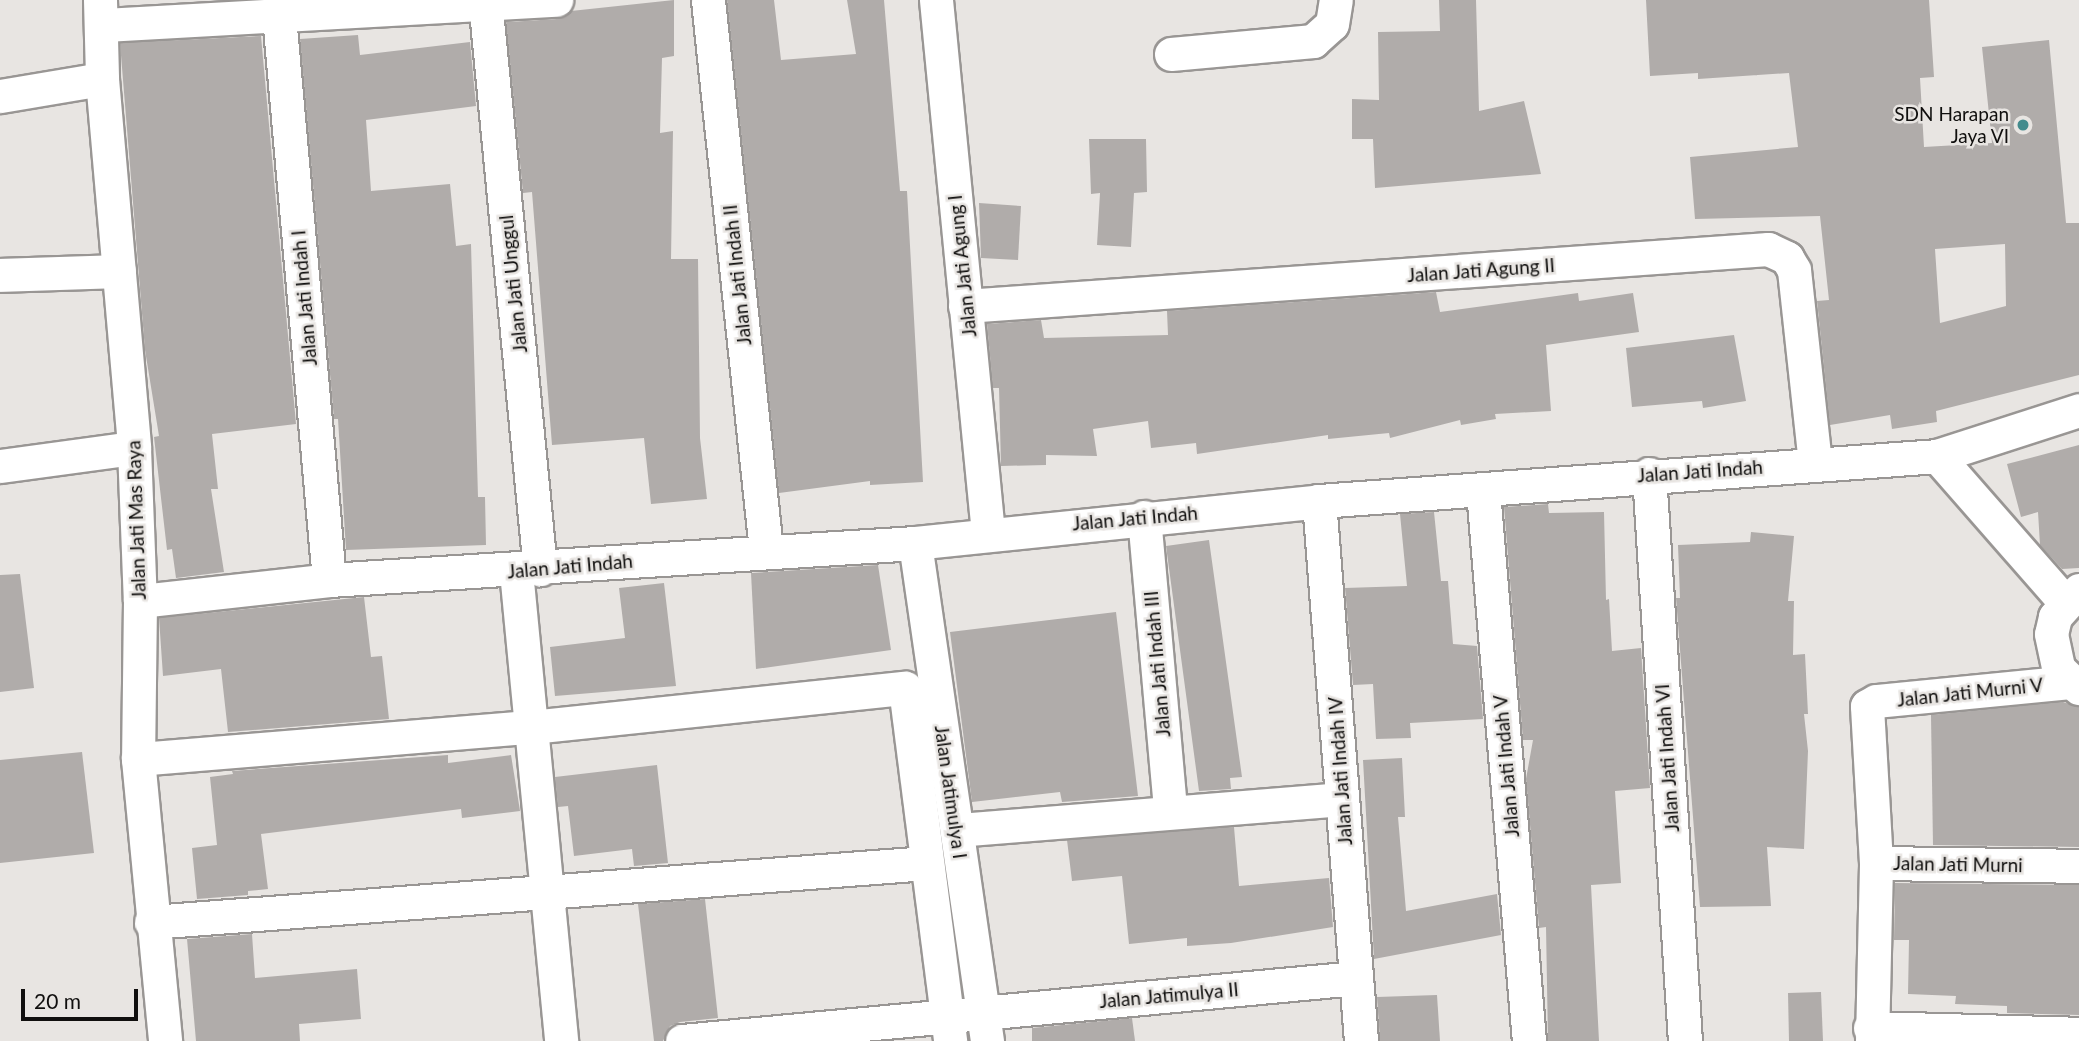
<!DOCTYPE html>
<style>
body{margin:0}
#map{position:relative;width:2079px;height:1041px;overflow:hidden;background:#e8e5e2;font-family:Lato,sans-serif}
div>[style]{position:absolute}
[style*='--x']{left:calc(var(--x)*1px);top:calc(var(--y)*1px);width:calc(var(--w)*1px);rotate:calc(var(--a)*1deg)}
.building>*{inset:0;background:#b0acaa}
.roads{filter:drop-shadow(2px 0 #999694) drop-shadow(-2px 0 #999694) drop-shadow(0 2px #999694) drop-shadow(0 -2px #999694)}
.minor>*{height:33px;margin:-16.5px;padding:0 16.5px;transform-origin:16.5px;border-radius:16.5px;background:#fff}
.dots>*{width:19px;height:19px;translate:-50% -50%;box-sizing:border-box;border:4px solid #e8e5e2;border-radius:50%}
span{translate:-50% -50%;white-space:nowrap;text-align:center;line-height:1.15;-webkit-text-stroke:5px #e8e5e2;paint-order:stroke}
.poi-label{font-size:19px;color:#100f0e}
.right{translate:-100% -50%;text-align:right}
.street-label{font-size:19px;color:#100f0e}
.scale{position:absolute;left:21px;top:989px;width:117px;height:32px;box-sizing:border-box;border:4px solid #100f0e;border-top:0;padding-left:9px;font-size:21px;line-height:24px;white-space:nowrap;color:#100f0e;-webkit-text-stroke:5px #e8e5e2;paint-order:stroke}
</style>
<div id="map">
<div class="building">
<i style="clip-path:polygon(674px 0,674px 56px,662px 58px,660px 133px,673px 131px,671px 259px,698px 259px,700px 438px,707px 499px,651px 504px,644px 438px,552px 445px,532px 192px,523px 193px,506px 22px,557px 19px,571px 11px)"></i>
<i style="clip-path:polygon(727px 0,774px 0,781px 60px,856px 54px,847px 0,884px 0,900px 191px,907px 191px,923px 482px,870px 485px,870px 481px,779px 493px)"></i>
<i style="clip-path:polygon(1439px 0,1476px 0,1479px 111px,1524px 101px,1541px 174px,1375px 188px,1373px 139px,1352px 139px,1352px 99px,1379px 100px,1378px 32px,1440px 31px)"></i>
<i style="clip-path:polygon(evenodd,1646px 0,1929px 0,1934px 77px,1920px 78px,1924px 147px,1992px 143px,1982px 47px,2049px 40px,2066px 223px,2079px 223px,2079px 375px,1936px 411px,1937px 422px,1892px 429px,1890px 415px,1830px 425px,1817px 301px,1829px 300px,1820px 216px,1695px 219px,1690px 157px,1798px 147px,1789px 73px,1698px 79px,1698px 73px,1650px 76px,1646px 0,2005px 244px,2006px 306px,1940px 323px,1935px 249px,2005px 244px)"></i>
<i style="clip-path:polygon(358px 35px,360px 55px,470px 42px,476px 106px,366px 120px,371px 191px,450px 184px,456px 246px,471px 244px,478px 497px,485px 497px,486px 545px,346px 550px,338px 419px,334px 419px,300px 39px)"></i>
<i style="clip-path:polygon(261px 36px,296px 424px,212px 434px,218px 489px,211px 489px,224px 572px,176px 578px,172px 549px,167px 550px,154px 437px,159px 436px,145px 350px,120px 43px)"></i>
<i style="clip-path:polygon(1089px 139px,1146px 139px,1147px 192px,1134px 193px,1131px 247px,1097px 245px,1100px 193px,1091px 194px)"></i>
<i style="clip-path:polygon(979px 203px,1021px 206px,1018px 260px,981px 258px)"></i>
<i style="clip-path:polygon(1436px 292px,1440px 312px,1578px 293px,1579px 301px,1633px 293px,1639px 332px,1546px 345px,1551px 411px,1495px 414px,1496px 419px,1461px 425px,1460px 420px,1390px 438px,1389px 433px,1328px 439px,1328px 435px,1197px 454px,1196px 443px,1151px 448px,1148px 421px,1093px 429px,1097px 456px,1046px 455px,1046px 465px,1001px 466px,999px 388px,993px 388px,987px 324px,1041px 320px,1044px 338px,1168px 335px,1167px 311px)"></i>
<i style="clip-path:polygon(1734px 335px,1746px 401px,1703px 408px,1702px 401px,1632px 407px,1626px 348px)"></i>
<i style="clip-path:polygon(2079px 445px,2079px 568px,2062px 569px,2040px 545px,2038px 512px,2021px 517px,2007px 464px)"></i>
<i style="clip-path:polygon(1548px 504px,1549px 513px,1604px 512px,1606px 600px,1609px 599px,1612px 651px,1641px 648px,1650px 788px,1615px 791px,1621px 883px,1591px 885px,1599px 1041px,1548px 1041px,1546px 927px,1539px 928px,1526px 779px,1533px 740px,1523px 740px,1504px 507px)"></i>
<i style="clip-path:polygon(1434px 512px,1441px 581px,1448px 581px,1453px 644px,1477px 646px,1483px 719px,1410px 723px,1411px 738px,1376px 739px,1373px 684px,1353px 685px,1345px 588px,1407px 586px,1400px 514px)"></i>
<i style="clip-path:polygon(1751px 532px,1794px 536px,1788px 601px,1794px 601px,1793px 655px,1805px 654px,1808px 714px,1804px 714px,1808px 751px,1804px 849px,1767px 847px,1771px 906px,1700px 907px,1676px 598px,1680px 598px,1678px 545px,1750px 542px)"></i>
<i style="clip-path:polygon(1209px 540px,1242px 777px,1230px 778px,1231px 789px,1199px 791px,1166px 546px)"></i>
<i style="clip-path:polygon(878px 565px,891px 650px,756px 669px,751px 573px)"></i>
<i style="clip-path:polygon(20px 574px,34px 688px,0 692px,0 575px)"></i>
<i style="clip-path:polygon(664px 583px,676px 686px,555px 696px,550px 647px,625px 638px,619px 588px)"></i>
<i style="clip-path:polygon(364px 597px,371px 657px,382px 656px,389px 719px,228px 732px,221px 669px,163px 676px,159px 618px)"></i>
<i style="clip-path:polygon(1116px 612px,1138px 796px,1062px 802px,1060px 792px,972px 802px,950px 632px)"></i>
<i style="clip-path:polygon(2063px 702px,2079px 707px,2079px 847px,1933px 845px,1931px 715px)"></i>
<i style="clip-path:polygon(82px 752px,94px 853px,0 863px,0 760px)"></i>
<i style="clip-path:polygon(448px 755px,448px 763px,511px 755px,520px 811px,462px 818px,461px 809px,261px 834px,268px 889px,248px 891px,248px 895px,197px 899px,192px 848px,217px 845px,210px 777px,233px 774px,232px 771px)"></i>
<i style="clip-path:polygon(1402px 758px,1405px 817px,1398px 817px,1406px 911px,1497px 894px,1501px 935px,1374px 959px,1363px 760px)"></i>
<i style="clip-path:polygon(657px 765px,668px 863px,634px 866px,632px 849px,574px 856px,568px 806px,558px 807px,555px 777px)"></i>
<i style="clip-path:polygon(1234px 827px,1239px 886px,1329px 878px,1333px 927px,1231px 943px,1187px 946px,1187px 938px,1129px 944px,1122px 876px,1072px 881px,1067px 840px)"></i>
<i style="clip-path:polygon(1895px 883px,2079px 885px,2079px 1015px,2007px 1013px,2007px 1006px,1955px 1004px,1956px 996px,1908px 994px,1909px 940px,1894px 940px)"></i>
<i style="clip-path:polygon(705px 899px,718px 1018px,680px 1022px,670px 1026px,663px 1041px,654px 1041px,638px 904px)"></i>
<i style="clip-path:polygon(252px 934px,255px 978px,357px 969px,361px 1019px,299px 1024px,300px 1041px,196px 1041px,187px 939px)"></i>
<i style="clip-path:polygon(1821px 992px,1823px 1041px,1789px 1041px,1788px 993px)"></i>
<i style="clip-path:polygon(1437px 995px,1440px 1041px,1380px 1041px,1377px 997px)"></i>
<i style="clip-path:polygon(1132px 1018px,1135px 1041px,1032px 1041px,1032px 1028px)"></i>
</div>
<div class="roads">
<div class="minor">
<i style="--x:100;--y:0;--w:79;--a:88.5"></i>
<i style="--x:102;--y:79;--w:370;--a:85"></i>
<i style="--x:134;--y:448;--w:153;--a:87.8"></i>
<i style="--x:140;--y:601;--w:158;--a:90.7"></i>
<i style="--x:138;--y:759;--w:283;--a:84.5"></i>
<i style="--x:485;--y:0;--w:572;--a:84.48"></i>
<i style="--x:708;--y:0;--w:553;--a:83.98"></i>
<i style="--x:936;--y:0;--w:536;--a:84.43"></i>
<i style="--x:279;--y:16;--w:566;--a:84.93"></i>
<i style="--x:103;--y:25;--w:454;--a:-3.2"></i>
<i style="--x:1171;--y:54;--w:143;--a:-5.2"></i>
<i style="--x:1313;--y:41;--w:25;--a:-42"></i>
<i style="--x:1332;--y:24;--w:24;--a:-81"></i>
<i style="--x:0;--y:96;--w:103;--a:-9.5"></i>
<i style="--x:0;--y:275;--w:119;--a:-1.9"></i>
<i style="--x:965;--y:306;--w:805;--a:-4.06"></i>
<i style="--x:1768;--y:249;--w:21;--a:25"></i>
<i style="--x:1787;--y:258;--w:14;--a:60"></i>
<i style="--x:1794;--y:270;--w:194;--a:83.8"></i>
<i style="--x:1937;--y:456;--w:149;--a:-17.9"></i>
<i style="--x:0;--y:466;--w:135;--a:-7.7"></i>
<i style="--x:1649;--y:474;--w:568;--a:86.37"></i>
<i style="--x:1483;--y:491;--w:552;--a:85.22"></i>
<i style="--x:1319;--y:501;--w:542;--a:85.55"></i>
<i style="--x:1144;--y:517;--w:295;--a:84.9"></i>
<i style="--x:915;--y:543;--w:503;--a:81.77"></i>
<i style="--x:516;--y:571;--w:472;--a:84.5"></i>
<i style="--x:2079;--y:590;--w:36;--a:132"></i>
<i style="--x:2055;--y:617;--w:17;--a:103"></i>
<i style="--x:2051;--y:634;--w:35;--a:78"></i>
<i style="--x:2058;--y:668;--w:29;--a:44"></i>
<i style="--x:140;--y:601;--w:190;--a:-6.3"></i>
<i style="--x:329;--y:580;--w:587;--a:-3.61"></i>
<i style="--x:915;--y:543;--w:406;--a:-5.9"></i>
<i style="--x:1319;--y:501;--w:620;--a:-4.16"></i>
<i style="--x:1937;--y:456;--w:194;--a:48.8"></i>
<i style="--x:138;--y:759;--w:394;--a:-4.7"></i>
<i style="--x:531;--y:727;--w:376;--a:-6"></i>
<i style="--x:905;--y:688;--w:356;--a:82.7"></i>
<i style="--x:957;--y:830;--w:386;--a:-4.6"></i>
<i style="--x:1876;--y:863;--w:203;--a:0.8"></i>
<i style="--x:151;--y:922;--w:778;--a:-4.35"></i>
<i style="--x:1870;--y:1028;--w:209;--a:1.6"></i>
<i style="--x:682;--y:1041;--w:677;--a:-5.34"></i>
<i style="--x:1872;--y:1041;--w:178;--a:-88.7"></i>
<i style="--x:1876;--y:863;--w:157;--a:-93.3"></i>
<i style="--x:1867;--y:706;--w:10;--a:-29"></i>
<i style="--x:1876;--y:701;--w:194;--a:-5.6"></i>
</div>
</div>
<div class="dots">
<i style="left:2023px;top:125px;background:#438b8d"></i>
</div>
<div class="poi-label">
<span class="right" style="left:2009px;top:125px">SDN Harapan<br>Jaya VI</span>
</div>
<div class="street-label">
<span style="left:962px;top:266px;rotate:-96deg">Jalan Jati Agung I</span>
<span style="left:1481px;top:270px;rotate:-4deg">Jalan Jati Agung II</span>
<span style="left:737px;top:275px;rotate:-96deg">Jalan Jati Indah II</span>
<span style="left:513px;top:284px;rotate:-96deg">Jalan Jati Unggul</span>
<span style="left:304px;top:298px;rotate:-95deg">Jalan Jati Indah I</span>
<span style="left:1700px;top:471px;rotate:-4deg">Jalan Jati Indah</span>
<span style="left:1135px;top:518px;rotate:-5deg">Jalan Jati Indah</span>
<span style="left:136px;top:520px;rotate:-92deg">Jalan Jati Mas Raya</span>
<span style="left:570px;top:566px;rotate:-5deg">Jalan Jati Indah</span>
<span style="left:1157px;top:664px;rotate:-95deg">Jalan Jati Indah III</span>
<span style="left:1970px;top:692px;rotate:-6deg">Jalan Jati Murni V</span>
<span style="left:1667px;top:758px;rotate:-94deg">Jalan Jati Indah VI</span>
<span style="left:1506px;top:766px;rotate:-95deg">Jalan Jati Indah V</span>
<span style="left:1340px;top:771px;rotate:-94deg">Jalan Jati Indah IV</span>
<span style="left:951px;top:792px;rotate:82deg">Jalan Jatimulya I</span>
<span style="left:1958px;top:864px;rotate:1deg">Jalan Jati Murni</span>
<span style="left:1169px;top:995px;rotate:-5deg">Jalan Jatimulya II</span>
</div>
<div class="scale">20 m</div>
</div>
